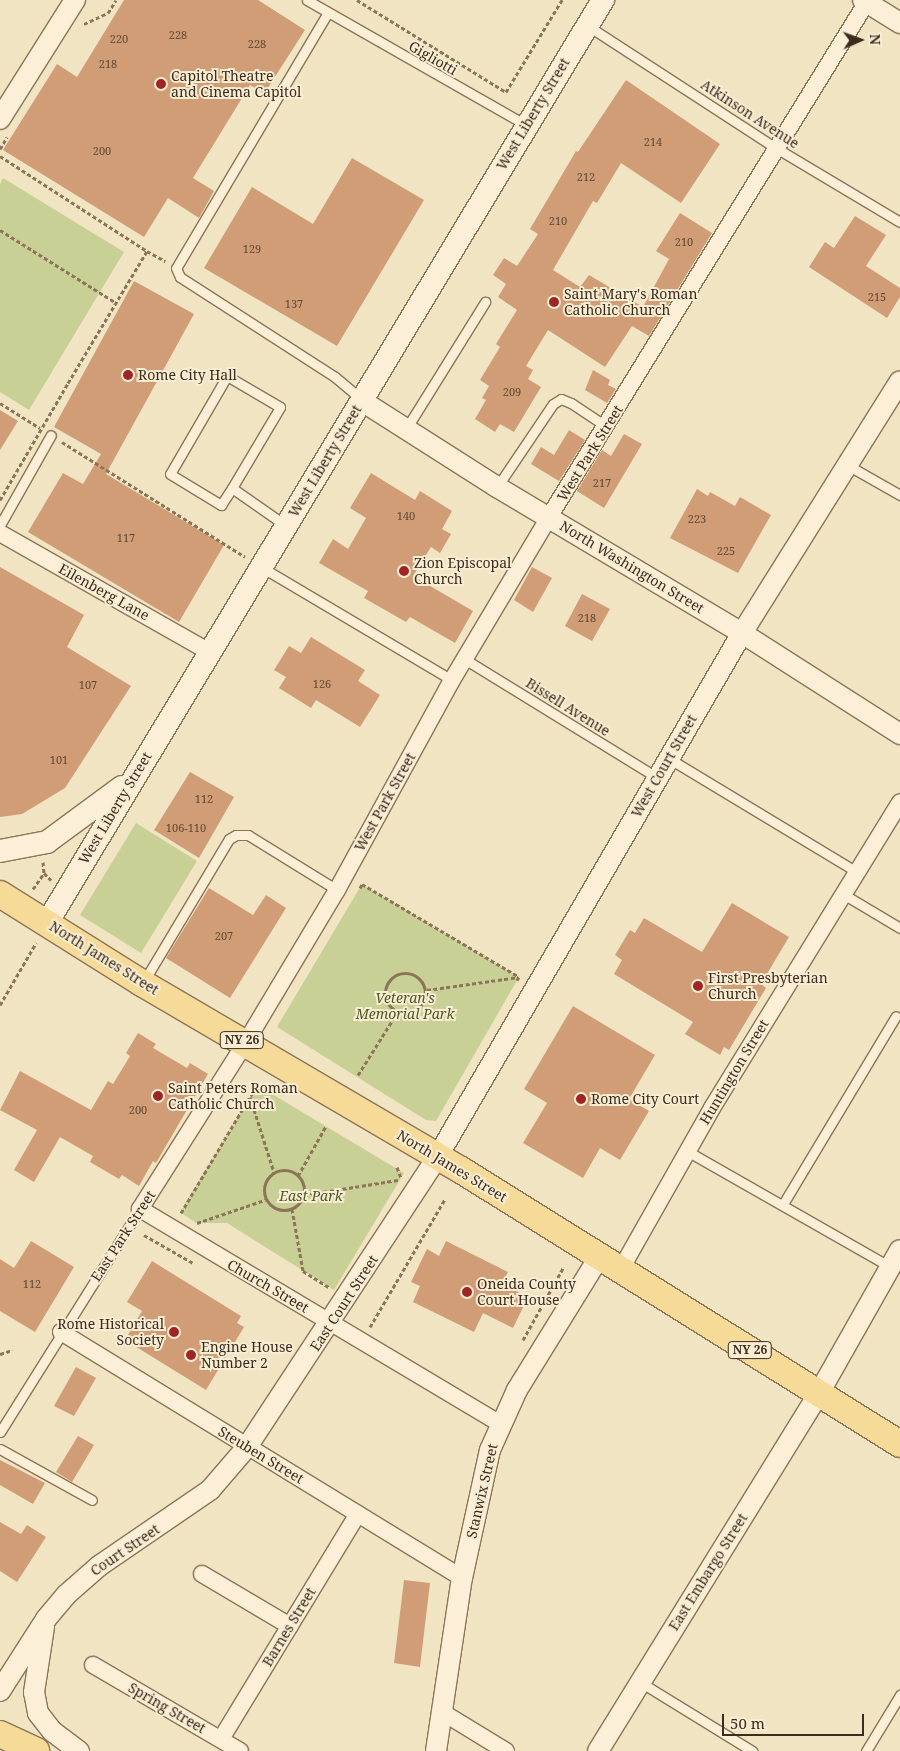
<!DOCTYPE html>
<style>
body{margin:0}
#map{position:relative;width:900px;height:1751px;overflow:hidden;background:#f1e4c3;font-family:"Noto Serif",serif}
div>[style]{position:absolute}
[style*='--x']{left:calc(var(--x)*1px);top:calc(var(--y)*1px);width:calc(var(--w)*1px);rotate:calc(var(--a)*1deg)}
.green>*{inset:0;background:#c8d096}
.building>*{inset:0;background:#d19d76}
.path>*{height:3px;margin-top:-1.5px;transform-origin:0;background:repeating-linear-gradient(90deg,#8c7458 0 4px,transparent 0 6.5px)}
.path>.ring{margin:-1.5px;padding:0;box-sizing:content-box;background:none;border:3px solid #8c7458;border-radius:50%}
.roads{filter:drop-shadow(1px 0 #8c7458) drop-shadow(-1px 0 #8c7458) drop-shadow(0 1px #8c7458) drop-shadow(0 -1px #8c7458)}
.service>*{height:9px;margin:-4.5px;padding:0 4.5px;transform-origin:4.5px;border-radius:4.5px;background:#fbf0d7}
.minor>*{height:16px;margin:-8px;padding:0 8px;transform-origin:8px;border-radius:8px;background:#fbf0d7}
.tertiary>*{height:20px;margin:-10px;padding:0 10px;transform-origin:10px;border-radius:10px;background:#fbf0d7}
.secondary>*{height:22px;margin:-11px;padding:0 11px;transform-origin:11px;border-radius:11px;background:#fbf0d7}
.primary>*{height:26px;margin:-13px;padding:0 13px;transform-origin:13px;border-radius:13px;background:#f6da98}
.path-bridge>*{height:3px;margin-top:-1.5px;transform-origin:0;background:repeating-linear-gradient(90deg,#8c7458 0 4px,transparent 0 6.5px)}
.dots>*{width:14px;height:14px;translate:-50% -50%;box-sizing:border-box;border:2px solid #f8edd3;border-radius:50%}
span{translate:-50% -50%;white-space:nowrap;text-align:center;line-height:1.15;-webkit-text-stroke:4px #f8edd3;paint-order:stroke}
.number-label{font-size:11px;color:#604833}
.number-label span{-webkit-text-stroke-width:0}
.shield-label span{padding:1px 4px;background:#f8edd3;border:1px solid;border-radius:4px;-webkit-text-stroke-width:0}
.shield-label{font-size:12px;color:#3b2c1d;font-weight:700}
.street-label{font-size:14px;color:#3b2c1d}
.poi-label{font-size:14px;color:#3b2c1d}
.left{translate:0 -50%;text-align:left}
.right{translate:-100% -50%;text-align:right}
.park-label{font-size:14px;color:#4b5923;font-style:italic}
.north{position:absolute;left:835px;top:15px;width:50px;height:50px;-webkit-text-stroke:4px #f8edd3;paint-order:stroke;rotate:88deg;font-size:14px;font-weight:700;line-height:20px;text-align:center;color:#3b2c1d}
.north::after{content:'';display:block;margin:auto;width:18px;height:22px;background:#3b2c1d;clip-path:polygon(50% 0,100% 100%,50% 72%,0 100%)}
.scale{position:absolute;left:722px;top:1714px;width:142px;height:22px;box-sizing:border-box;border:2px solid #3b2c1d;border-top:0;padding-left:6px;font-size:15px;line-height:18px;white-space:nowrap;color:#3b2c1d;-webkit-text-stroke:4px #f8edd3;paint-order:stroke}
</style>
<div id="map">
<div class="green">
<i style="clip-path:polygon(3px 178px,124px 252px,29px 410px,0 392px,0 184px)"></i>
<i style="clip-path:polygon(136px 823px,197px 861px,141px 953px,80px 915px)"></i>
<i style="clip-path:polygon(362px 884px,519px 977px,436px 1121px,426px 1120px,277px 1027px)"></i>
<i style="clip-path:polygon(257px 1085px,404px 1173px,334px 1290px,227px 1223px,196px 1223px,180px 1212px)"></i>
</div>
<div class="building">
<i style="clip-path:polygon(124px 0,258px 0,305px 30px,264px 94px,250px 85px,193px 178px,214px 191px,199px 218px,168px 198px,144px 237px,3px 150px,57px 64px,77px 77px)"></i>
<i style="clip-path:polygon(626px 80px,720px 144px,681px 203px,621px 163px,597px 203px,593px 201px,553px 270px,580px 287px,589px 275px,643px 307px,669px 259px,656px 251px,680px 213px,712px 233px,649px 336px,632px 326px,605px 367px,548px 330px,526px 366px,533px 370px,528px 379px,541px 387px,514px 432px,500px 424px,495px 432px,475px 419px,486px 400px,482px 398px,489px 386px,480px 380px,500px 347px,496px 344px,517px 310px,498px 297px,506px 284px,493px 275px,504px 258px,517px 266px,538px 234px,530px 229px,576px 151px,578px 152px)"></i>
<i style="clip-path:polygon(352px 158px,424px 200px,337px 346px,204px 268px,252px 187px,313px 224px)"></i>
<i style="clip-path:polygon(855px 216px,886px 235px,866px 266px,900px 288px,900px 297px,887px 318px,809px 267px,825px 242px,834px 248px)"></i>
<i style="clip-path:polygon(134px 281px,194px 314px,106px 474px,224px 545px,179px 622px,28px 532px,63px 473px,83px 484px,101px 454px,54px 427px)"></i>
<i style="clip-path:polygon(593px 370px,610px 380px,608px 385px,616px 389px,607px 403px,585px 390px)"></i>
<i style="clip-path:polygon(0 410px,18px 421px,0 450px)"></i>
<i style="clip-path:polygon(569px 430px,585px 440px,559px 481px,531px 464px,541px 447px,554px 455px)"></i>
<i style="clip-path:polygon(624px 434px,642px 444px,604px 508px,577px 491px,602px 450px,611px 456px)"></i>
<i style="clip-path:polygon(371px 473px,415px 500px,420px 491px,452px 511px,442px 529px,451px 534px,440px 553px,431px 547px,413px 576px,473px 611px,455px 643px,410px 617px,406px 622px,364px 598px,368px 591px,319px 563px,333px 539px,348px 549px,366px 518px,350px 508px)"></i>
<i style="clip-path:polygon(697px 489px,708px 496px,710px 492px,735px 506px,740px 497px,771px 515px,738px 573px,670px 538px)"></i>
<i style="clip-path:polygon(0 567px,84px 615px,67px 647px,131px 686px,65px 788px,22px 814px,0 817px)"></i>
<i style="clip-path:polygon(532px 567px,552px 578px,533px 612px,514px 600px)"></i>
<i style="clip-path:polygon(582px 594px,610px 609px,592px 641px,565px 626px)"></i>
<i style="clip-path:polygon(311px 637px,365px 670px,358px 681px,380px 695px,360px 727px,316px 700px,311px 708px,279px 688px,286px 677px,274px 670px,289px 646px,301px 653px)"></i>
<i style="clip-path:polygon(190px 772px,234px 797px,199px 858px,154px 830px)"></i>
<i style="clip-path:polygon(209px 888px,253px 915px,266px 895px,286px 908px,230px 998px,166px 958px)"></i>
<i style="clip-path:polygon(732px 903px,789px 937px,761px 984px,766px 988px,729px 1050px,724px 1047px,720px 1055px,685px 1034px,693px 1022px,614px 974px,622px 960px,615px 955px,630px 930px,635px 933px,644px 918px,702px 952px)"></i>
<i style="clip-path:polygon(573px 1006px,655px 1055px,629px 1099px,649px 1111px,620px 1160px,600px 1148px,583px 1178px,523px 1143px,547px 1103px,524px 1089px)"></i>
<i style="clip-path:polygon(138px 1033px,156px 1044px,153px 1048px,187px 1068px,190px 1063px,208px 1074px,156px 1163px,153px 1161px,139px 1186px,122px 1175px,119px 1179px,90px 1162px,93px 1156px,60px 1137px,34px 1182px,14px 1170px,37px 1130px,0 1110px,20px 1071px,91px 1110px,108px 1081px,113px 1084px,130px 1056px,126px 1053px)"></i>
<i style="clip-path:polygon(31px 1241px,74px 1267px,35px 1332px,0 1311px,0 1259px,14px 1268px)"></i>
<i style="clip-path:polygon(446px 1241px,508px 1272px,501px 1284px,528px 1297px,513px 1328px,483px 1313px,474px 1332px,413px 1302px,420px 1286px,411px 1282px,427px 1249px,439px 1256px)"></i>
<i style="clip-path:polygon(152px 1261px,241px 1316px,237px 1323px,244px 1327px,206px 1390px,125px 1340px,142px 1311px,127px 1302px)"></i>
<i style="clip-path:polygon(76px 1367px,96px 1378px,74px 1416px,54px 1406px)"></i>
<i style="clip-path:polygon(78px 1436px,94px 1445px,72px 1482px,56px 1472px)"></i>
<i style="clip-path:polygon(0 1460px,45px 1483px,33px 1504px,0 1485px)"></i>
<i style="clip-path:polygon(0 1522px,21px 1534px,27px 1525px,46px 1537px,17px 1582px,0 1571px)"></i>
<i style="clip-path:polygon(404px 1580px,430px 1583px,420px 1667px,394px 1663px)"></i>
</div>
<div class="path">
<i style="--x:357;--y:0;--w:175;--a:31.7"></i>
<i style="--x:506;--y:92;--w:108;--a:-58.7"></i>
<i style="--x:84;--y:24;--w:26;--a:-25"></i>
<i style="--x:108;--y:13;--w:15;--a:-58"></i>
<i style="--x:0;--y:149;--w:14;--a:-60"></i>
<i style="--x:0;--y:156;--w:175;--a:32.9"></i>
<i style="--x:0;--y:230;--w:136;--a:32.1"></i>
<i style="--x:68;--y:383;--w:154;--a:-59.1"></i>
<i style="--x:147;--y:251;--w:21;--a:29"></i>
<i style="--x:0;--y:403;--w:47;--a:32"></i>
<i style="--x:62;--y:442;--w:216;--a:32.1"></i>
<i style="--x:43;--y:862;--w:11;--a:85"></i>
<i style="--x:44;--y:873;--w:10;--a:45"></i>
<i style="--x:360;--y:888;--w:4;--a:-63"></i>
<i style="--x:362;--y:884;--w:182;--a:30.6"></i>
<i style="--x:519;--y:977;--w:4;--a:124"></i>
<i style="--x:33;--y:889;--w:19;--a:-55"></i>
<i class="ring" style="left:385px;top:973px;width:37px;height:37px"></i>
<i style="--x:427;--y:990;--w:92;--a:-8.1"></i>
<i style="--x:0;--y:1005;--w:72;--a:-59.9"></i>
<i style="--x:358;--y:1075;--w:73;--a:-57.8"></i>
<i style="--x:250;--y:1097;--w:79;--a:72.3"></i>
<i style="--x:397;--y:1167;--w:12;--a:70"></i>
<i class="ring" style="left:264px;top:1170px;width:37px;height:37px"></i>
<i style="--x:298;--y:1176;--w:57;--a:-60.8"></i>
<i style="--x:304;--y:1195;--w:95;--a:-9.1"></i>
<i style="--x:292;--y:1209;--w:63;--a:79.9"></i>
<i style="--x:303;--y:1271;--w:31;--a:32"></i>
<i style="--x:181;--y:1213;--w:149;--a:-59.3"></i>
<i style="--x:197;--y:1223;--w:72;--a:-18.7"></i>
<i style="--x:144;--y:1235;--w:56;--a:29.7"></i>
<i style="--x:370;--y:1327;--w:148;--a:-59.6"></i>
<i style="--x:523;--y:1340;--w:82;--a:-60.9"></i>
<i style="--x:0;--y:1354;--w:13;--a:-18"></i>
</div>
<div class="roads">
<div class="service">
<i style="--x:307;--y:0;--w:252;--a:29.7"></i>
<i style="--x:327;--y:14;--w:295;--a:120.7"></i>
<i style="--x:176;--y:268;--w:10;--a:66"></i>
<i style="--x:180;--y:277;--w:184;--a:32.8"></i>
<i style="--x:335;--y:377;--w:35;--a:40"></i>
<i style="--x:588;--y:26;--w:224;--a:33"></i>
<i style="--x:776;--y:148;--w:144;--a:30.8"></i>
<i style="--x:406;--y:429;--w:150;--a:-58.1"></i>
<i style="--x:849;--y:466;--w:59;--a:29.6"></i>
<i style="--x:497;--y:487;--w:100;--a:-56"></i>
<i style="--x:553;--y:404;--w:9;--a:-32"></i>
<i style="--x:561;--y:399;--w:11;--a:22"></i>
<i style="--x:571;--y:403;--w:43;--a:33.7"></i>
<i style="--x:232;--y:488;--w:94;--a:-59.3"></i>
<i style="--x:280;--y:407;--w:61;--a:-149.7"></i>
<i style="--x:227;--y:376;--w:113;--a:120.2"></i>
<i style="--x:170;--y:474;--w:60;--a:31.3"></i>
<i style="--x:221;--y:505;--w:20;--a:-57"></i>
<i style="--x:232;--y:488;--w:65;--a:34.9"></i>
<i style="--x:0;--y:525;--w:103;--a:-60.5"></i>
<i style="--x:261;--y:567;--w:222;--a:30.6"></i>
<i style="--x:466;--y:660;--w:223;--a:31.6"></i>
<i style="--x:668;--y:758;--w:221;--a:31.1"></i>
<i style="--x:843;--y:894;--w:66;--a:30.8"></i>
<i style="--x:144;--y:981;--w:165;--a:-59.1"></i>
<i style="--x:229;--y:839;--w:8;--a:-30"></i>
<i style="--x:236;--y:835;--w:12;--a:0"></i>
<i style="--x:248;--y:835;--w:105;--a:31.7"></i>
<i style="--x:687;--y:1151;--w:234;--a:29.7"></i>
<i style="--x:783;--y:1204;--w:219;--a:-59"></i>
<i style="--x:0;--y:1432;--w:263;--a:-57.9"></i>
<i style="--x:0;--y:1449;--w:105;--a:29"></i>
<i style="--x:640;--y:1682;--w:132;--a:31.6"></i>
<i style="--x:866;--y:1751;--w:66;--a:-58.7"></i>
</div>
<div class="minor">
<i style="--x:0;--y:533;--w:239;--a:29.6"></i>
<i style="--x:621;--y:1269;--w:185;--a:-60.5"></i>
<i style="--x:712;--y:1108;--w:359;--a:-58.4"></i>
<i style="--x:61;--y:1332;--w:470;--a:31.5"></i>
<i style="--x:499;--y:1423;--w:418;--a:-149.2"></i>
<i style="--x:140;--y:1209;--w:198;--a:-57.6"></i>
<i style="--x:246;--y:1042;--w:177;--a:-59.1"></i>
<i style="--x:337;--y:890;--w:239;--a:-61.3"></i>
<i style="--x:452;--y:680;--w:190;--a:-59.2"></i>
<i style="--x:549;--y:517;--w:607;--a:-58.32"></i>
<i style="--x:202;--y:1574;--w:102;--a:30.6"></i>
<i style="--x:93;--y:1665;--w:170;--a:30.3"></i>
<i style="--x:442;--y:1712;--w:75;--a:31.4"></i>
<i style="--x:221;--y:1739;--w:263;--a:-58.7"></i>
</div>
<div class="tertiary">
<i style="--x:863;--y:0;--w:44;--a:31.9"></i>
<i style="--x:0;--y:119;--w:141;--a:-57.8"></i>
<i style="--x:362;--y:401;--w:160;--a:32.5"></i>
<i style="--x:497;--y:487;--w:285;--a:30.8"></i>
<i style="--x:742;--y:633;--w:188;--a:32.6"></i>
<i style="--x:44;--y:1627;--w:66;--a:98.7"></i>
<i style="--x:34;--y:1692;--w:21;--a:79"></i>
<i style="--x:38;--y:1713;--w:23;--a:52"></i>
<i style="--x:52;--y:1731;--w:34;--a:37"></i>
<i style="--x:0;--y:1691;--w:85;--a:-57.4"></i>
<i style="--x:46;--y:1619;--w:31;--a:-50"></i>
<i style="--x:66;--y:1595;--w:44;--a:-41.3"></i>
<i style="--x:99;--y:1566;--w:135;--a:-34.4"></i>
<i style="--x:210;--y:1490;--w:57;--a:-49.3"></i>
<i style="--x:247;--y:1447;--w:348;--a:-56.7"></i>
<i style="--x:438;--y:1156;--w:605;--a:-59.83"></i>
<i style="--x:742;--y:633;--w:297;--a:-57.9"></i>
<i style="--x:436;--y:1751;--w:175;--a:-81.5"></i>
<i style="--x:462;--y:1578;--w:131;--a:-77.7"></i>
<i style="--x:490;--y:1450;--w:66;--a:-65.8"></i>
<i style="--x:517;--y:1390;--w:156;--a:-58.3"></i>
<i style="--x:598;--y:1751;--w:421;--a:-58.3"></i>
<i style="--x:819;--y:1393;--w:164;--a:-60.5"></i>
</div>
<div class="secondary">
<i style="--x:0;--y:851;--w:48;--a:-10.8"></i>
<i style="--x:47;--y:842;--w:93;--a:-36.3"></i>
<i style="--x:47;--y:923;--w:1078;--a:-58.94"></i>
</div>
<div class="primary">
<i style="--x:0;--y:894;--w:168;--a:32.1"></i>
<i style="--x:142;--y:983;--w:370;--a:30.4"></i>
<i style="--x:461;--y:1170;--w:517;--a:31.97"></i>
<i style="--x:0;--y:1734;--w:40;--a:25"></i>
</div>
</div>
<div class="path-bridge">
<i style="--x:0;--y:500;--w:135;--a:-59.8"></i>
</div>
<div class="dots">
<i style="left:161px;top:84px;background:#9f2524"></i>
<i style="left:554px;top:302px;background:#9f2524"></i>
<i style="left:128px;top:375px;background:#9f2524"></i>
<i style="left:404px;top:571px;background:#9f2524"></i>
<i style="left:698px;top:986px;background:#9f2524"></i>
<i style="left:158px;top:1096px;background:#9f2524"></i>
<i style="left:581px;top:1099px;background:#9f2524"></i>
<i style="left:467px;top:1292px;background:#9f2524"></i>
<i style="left:174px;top:1332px;background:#9f2524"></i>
<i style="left:191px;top:1355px;background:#9f2524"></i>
</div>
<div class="number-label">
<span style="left:178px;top:35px">228</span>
<span style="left:119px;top:39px">220</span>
<span style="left:257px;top:44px">228</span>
<span style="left:108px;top:64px">218</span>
<span style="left:653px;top:142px">214</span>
<span style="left:102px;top:151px">200</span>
<span style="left:586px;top:177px">212</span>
<span style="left:558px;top:221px">210</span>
<span style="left:684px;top:242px">210</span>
<span style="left:252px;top:249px">129</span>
<span style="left:877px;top:297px">215</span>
<span style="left:294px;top:304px">137</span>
<span style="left:512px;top:392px">209</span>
<span style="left:602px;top:483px">217</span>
<span style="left:406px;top:516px">140</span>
<span style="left:697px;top:519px">223</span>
<span style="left:126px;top:538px">117</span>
<span style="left:726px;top:551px">225</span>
<span style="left:587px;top:618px">218</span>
<span style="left:322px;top:684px">126</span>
<span style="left:88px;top:685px">107</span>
<span style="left:59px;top:760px">101</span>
<span style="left:204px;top:799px">112</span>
<span style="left:186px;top:828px">106-110</span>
<span style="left:224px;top:936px">207</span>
<span style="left:138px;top:1110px">200</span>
<span style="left:32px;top:1284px">112</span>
</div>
<div class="shield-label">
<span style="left:242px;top:1040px">NY 26</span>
<span style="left:750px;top:1350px">NY 26</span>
</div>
<div class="street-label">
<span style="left:433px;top:58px;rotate:30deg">Gigliotti</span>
<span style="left:533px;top:114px;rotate:-59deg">West Liberty Street</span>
<span style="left:750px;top:114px;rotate:33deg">Atkinson Avenue</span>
<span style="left:590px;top:453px;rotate:-58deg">West Park Street</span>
<span style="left:325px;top:461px;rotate:-59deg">West Liberty Street</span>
<span style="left:632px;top:567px;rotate:31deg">North Washington Street</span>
<span style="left:104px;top:592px;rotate:29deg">Eilenberg Lane</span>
<span style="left:568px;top:707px;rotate:32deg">Bissell Avenue</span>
<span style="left:664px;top:766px;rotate:-60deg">West Court Street</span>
<span style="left:385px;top:802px;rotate:-61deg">West Park Street</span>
<span style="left:115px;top:808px;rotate:-59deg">West Liberty Street</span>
<span style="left:104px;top:958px;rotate:32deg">North James Street</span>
<span style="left:734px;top:1072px;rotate:-59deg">Huntington Street</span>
<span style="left:452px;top:1166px;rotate:31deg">North James Street</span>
<span style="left:123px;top:1236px;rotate:-57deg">East Park Street</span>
<span style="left:268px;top:1286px;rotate:30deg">Church Street</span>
<span style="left:344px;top:1303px;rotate:-57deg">East Court Street</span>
<span style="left:261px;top:1455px;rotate:31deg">Steuben Street</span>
<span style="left:482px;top:1491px;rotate:-77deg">Stanwix Street</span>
<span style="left:125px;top:1550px;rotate:-34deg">Court Street</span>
<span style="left:708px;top:1572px;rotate:-58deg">East Embargo Street</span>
<span style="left:289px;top:1627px;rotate:-59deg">Barnes Street</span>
<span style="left:167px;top:1708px;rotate:30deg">Spring Street</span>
</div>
<div class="poi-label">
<span class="left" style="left:171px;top:84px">Capitol Theatre<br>and Cinema Capitol</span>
<span class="left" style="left:564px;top:302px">Saint Mary's Roman<br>Catholic Church</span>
<span class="left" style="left:138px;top:375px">Rome City Hall</span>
<span class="left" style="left:414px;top:571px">Zion Episcopal<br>Church</span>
<span class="left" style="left:708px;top:986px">First Presbyterian<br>Church</span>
<span class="left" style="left:168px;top:1096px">Saint Peters Roman<br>Catholic Church</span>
<span class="left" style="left:591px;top:1099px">Rome City Court</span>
<span class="left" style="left:477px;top:1292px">Oneida County<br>Court House</span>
<span class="right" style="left:164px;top:1332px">Rome Historical<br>Society</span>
<span class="left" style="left:201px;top:1355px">Engine House<br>Number 2</span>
</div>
<div class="park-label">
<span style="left:405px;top:1006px">Veteran's<br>Memorial Park</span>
<span style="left:311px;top:1196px">East Park</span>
</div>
<div class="north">N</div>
<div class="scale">50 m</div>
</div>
